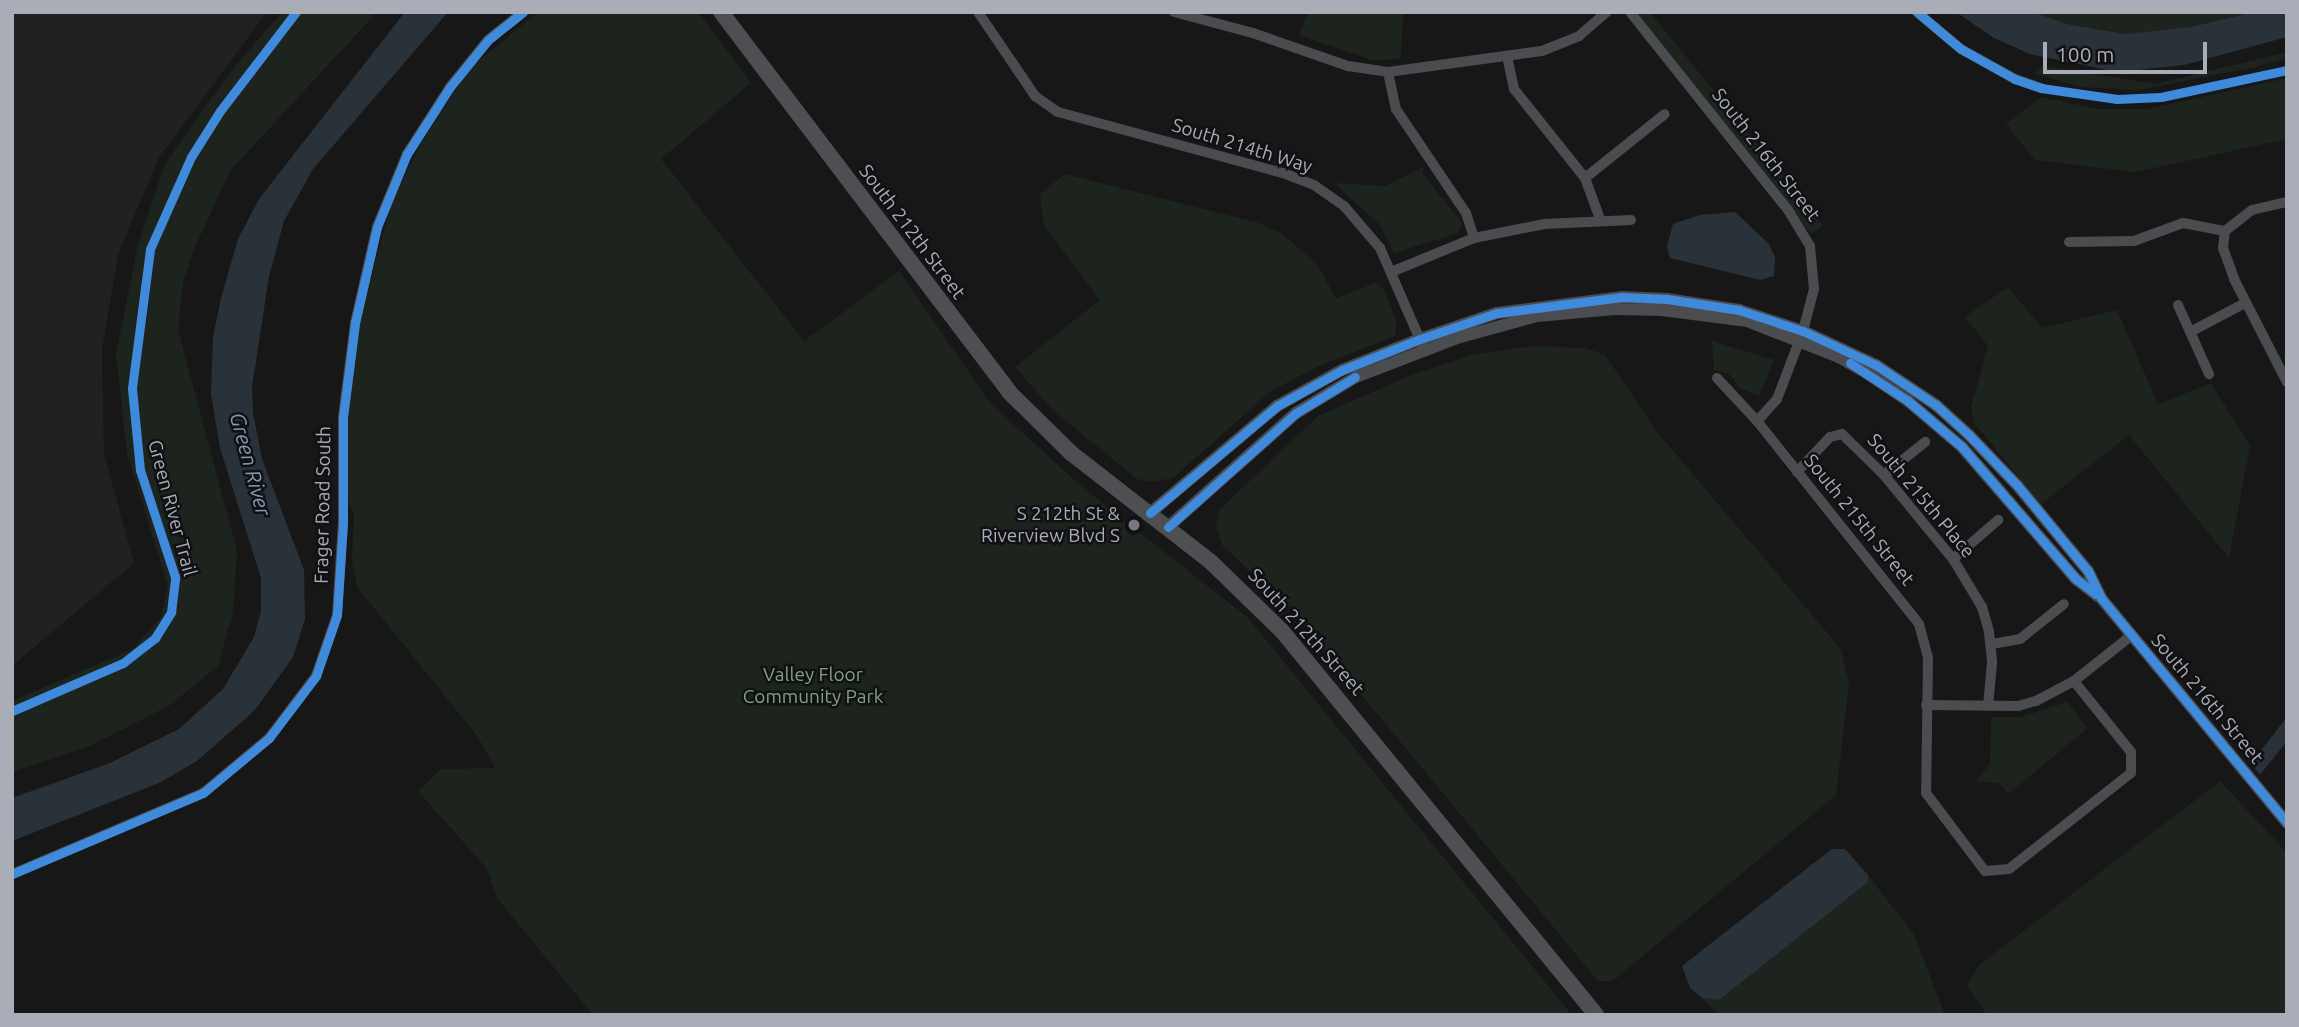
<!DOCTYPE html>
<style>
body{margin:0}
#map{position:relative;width:2299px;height:1027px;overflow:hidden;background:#171717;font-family:Ubuntu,sans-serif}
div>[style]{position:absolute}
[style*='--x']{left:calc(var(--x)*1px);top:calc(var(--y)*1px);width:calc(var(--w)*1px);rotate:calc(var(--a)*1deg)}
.built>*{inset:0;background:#212123}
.green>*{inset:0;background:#1d241e}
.water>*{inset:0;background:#2a3239}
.minor>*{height:10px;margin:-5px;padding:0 5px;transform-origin:5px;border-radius:5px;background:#4b4c50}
.tertiary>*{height:12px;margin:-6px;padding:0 6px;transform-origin:6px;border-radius:6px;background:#4b4c50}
.primary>*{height:16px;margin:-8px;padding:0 8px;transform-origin:8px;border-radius:8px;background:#4d4f52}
.cycleway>*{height:9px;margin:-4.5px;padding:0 4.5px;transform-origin:4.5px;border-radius:4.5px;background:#408adc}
.dots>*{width:19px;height:19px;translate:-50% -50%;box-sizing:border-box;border:4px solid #111113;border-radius:50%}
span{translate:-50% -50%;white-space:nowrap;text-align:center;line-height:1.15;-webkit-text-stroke:5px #111113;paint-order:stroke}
.street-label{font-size:19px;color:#a8adb8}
.poi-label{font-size:19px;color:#a8adb8}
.right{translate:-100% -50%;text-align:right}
.park-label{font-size:19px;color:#7fa381}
.water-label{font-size:21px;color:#7f9bb3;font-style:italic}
.frame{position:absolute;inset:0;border:14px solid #a8adb8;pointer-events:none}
.scale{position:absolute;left:2043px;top:42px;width:164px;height:32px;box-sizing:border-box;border:4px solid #a8adb8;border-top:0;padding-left:9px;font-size:21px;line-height:24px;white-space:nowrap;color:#a8adb8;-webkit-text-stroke:5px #111113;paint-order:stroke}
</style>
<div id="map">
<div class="built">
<i style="clip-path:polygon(12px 12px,267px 12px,159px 157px,118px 255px,102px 349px,104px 454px,134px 563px,12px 666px)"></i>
</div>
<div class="green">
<i style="clip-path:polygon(282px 12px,377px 12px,230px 171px,194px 249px,183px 282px,178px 330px,237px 551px,233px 612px,218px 666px,170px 705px,90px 746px,12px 772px,12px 701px,133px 649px,161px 617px,168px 587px,127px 453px,116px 354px,138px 245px,165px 164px,230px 72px)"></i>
<i style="clip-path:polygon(538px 12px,698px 12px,751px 83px,661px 159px,804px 341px,899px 271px,991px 404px,1081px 486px,1248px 618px,1572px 1015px,593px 1015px,497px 898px,487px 869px,418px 791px,441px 769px,495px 768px,478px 737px,358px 588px,352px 561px,354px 516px,346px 494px,346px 423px,354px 339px,392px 202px,422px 142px,469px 69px)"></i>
<i style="clip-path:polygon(1308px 12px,1403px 12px,1401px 59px,1372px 60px,1299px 35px)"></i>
<i style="clip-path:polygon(1631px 12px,1650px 12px,1823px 226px,1811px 234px)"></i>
<i style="clip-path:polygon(2033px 12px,2254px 12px,2191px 27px,2125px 34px,2067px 24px)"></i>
<i style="clip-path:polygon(2287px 52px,2287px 58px,2255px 67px,2138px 90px,2081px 87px,2033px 73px,2042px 66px,2156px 84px)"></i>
<i style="clip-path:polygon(2287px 78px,2287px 139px,2136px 172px,2035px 160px,2006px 124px,2041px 97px,2097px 109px,2148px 109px)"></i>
<i style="clip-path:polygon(1423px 167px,1423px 174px,1462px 223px,1458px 233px,1394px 253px,1379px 224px,1334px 183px,1386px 186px)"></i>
<i style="clip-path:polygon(1065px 174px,1259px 223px,1281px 233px,1316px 263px,1336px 298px,1376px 283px,1384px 290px,1397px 324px,1395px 336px,1318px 366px,1270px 392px,1173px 478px,1150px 482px,1137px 479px,1053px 410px,1015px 367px,1100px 300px,1044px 226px,1040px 194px)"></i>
<i style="clip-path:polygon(2008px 287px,2042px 328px,2117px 310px,2158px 404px,2211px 383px,2250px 446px,2229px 558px,2129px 435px,2041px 504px,1975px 424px,1971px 408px,1988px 346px,1965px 317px)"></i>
<i style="clip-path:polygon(1712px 341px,1774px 360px,1759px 396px,1740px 388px,1729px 374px,1714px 370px)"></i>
<i style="clip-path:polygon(1533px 346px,1586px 348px,1605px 355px,1658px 433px,1841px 649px,1849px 684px,1836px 795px,1613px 981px,1598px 981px,1290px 608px,1222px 545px,1216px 526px,1219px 510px,1318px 416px,1407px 377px,1472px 355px)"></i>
<i style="clip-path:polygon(2067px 702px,2088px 728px,2008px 794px,1999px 783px,1976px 781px,1990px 764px,1991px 717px,2021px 717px)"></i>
<i style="clip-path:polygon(2220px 781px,2287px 853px,2287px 1015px,1987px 1015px,1967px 986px,1979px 965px)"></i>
<i style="clip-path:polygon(1868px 875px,1914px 935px,1945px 1015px,1720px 1015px,1702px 998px,1719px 1000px,1868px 882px)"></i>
</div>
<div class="water">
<i style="clip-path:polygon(405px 12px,448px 12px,313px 169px,284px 221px,269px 276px,252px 387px,253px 413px,262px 459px,304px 570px,305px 619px,293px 657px,255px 710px,197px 761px,159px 783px,12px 841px,12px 798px,110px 763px,179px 729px,223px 689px,254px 637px,261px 611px,261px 578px,220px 448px,211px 394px,213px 337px,221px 298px,238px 239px,259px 199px)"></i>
<i style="clip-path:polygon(1956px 12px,2033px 12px,2067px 24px,2125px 34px,2191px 27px,2254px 12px,2287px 12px,2287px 37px,2184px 65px,2118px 72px,2030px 54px,1994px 38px)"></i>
<i style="clip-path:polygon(1735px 212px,1768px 243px,1775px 257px,1774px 276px,1760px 280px,1670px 258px,1667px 246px,1673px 224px,1700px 215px)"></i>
<i style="clip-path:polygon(2287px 717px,2287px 741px,2260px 775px,2251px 763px)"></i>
<i style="clip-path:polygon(1832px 849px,1845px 849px,1868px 875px,1868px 882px,1719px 1000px,1702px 998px,1690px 988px,1682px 966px)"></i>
</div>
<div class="minor">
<i style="--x:978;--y:12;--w:102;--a:55.8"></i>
<i style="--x:1035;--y:96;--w:28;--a:35"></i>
<i style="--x:1058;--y:112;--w:233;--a:15.2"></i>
<i style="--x:1283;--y:173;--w:33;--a:21"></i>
<i style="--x:1314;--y:185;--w:37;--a:35"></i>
<i style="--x:1344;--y:206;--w:55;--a:49.4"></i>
<i style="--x:1380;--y:248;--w:105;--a:66.4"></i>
<i style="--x:1174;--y:12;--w:82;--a:14.9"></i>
<i style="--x:1253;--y:33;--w:101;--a:19.2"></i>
<i style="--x:1348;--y:66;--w:40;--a:8.5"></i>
<i style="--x:1388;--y:72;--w:155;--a:-7.8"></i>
<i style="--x:1542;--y:51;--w:40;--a:-22"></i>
<i style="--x:1579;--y:36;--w:37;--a:-41"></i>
<i style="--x:1630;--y:12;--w:253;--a:51.4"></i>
<i style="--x:1788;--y:210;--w:42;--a:58.6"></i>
<i style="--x:1810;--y:246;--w:43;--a:84.7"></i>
<i style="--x:1814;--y:289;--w:43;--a:104.7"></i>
<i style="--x:1803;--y:331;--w:73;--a:110.9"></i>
<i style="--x:1777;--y:399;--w:30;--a:132"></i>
<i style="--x:1917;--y:12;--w:57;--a:40.1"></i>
<i style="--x:1961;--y:49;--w:62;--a:29.1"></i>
<i style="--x:2015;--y:79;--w:28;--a:19"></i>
<i style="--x:1507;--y:56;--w:34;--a:78"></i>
<i style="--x:1514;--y:89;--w:114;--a:51.4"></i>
<i style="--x:1585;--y:178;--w:44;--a:69.9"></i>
<i style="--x:1388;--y:72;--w:38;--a:78"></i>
<i style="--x:1396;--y:109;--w:125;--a:56.1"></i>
<i style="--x:1466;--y:213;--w:26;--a:72"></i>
<i style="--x:1585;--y:178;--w:102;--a:-38.7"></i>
<i style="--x:2225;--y:231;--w:17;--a:97"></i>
<i style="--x:2223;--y:248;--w:33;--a:70"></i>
<i style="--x:2234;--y:279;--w:116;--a:62.8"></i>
<i style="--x:2069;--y:242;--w:65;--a:-0.9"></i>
<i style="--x:2134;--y:241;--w:52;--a:-20.2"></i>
<i style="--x:2183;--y:223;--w:43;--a:10.8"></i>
<i style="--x:2225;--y:231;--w:34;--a:-38"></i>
<i style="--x:2252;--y:210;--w:36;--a:-13"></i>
<i style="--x:1391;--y:272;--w:90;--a:-22.3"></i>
<i style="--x:1474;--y:238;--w:72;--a:-11.2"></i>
<i style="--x:1545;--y:224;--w:86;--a:-2.7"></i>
<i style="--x:2178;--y:305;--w:76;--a:65.8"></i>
<i style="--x:2190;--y:332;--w:62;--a:-27.8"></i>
<i style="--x:1717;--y:378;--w:59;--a:47.1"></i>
<i style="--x:1757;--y:421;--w:260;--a:51.4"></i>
<i style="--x:1919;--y:624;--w:35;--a:75"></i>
<i style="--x:1928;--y:658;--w:135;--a:90.8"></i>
<i style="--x:1926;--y:793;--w:98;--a:52.9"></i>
<i style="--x:1985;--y:871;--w:24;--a:-5"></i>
<i style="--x:2009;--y:869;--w:155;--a:-38.2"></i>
<i style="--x:2131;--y:773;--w:21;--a:-90"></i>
<i style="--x:2131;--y:752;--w:91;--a:-128.8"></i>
<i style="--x:1797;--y:472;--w:48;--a:-46.7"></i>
<i style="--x:1830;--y:437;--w:12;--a:-14"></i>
<i style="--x:1842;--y:434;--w:59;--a:44.3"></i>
<i style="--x:1884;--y:475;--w:109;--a:50.6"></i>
<i style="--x:1953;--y:559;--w:56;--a:58.9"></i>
<i style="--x:1982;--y:607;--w:26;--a:74"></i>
<i style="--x:1989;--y:632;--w:31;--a:84"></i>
<i style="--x:1992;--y:663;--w:43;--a:95.3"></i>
<i style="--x:1884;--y:475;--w:53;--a:-38.8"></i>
<i style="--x:1953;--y:559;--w:60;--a:-40.9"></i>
<i style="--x:1992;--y:644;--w:28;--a:-10"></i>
<i style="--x:2020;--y:639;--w:56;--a:-38.5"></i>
<i style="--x:1926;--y:705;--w:92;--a:0.6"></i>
<i style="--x:2018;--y:706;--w:19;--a:-16"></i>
<i style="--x:2036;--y:701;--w:43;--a:-27.8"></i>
<i style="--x:2074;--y:681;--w:74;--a:-38.4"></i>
<i style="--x:12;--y:874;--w:207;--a:-23"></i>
<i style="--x:203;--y:793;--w:86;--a:-39.8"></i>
<i style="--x:269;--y:738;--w:78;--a:-52.8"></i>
<i style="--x:316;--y:676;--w:65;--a:-71"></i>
<i style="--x:337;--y:615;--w:92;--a:-86.3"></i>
<i style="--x:343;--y:523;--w:106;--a:-90"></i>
<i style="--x:343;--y:417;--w:95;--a:-82.7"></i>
<i style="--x:355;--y:323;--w:98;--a:-77.1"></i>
<i style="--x:377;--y:227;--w:79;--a:-67.7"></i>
<i style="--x:407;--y:154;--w:80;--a:-57.3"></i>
<i style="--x:450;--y:87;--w:60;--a:-51"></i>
<i style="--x:488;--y:40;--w:45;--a:-38.7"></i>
</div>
<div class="tertiary">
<i style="--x:1150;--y:513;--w:166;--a:-40.1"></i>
<i style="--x:1277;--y:406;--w:74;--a:-29"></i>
<i style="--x:1342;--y:370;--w:84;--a:-21.7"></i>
<i style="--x:1420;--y:339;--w:81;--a:-18.7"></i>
<i style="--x:1497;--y:313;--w:126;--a:-7.3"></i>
<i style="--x:1622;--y:297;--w:45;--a:2.5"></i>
<i style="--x:1667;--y:299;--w:73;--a:8.7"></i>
<i style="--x:1739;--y:310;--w:67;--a:18.2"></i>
<i style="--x:1803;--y:331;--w:81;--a:25"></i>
<i style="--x:1876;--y:365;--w:72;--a:33.7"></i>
<i style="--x:1936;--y:405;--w:45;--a:42.3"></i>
<i style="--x:1969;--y:435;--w:69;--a:46.2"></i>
<i style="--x:2017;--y:485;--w:112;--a:50.5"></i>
<i style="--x:2088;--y:571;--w:30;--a:64"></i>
<i style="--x:2101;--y:598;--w:292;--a:50.4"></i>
<i style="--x:1168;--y:527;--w:171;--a:-41.7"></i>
<i style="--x:1296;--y:413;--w:70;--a:-31"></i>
<i style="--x:1356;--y:377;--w:108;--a:-21.1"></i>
<i style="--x:1457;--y:338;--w:83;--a:-15.4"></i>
<i style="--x:1537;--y:316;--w:78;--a:-5.1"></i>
<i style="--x:1615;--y:309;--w:47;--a:1.2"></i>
<i style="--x:1662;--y:310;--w:86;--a:7.4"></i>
<i style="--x:1747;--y:321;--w:99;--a:21.4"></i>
<i style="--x:1839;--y:357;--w:30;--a:30"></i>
<i style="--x:1865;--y:372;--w:52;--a:34"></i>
<i style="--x:1908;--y:401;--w:71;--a:40.4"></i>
<i style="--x:1962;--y:447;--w:174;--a:49.2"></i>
<i style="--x:2076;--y:579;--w:28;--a:38"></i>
</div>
<div class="primary">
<i style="--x:721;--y:12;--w:477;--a:52.8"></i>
<i style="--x:1009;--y:392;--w:87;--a:44.5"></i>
<i style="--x:1071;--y:453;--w:177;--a:37.9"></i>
<i style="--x:1211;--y:562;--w:99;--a:44.2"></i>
<i style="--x:1282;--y:631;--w:496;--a:50.7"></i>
</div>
<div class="cycleway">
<i style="--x:1917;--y:12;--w:57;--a:40.1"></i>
<i style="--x:1961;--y:49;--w:62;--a:29.1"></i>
<i style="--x:2015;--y:79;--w:28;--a:19"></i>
<i style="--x:2041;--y:88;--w:77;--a:8.2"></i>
<i style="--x:2117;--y:99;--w:44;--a:-2.6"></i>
<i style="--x:2161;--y:97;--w:129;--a:-12.1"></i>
<i style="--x:1850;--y:363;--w:69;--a:33.2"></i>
<i style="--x:1908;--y:401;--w:71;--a:40.4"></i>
<i style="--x:1962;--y:447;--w:174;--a:49.2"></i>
<i style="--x:2076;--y:579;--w:25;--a:37"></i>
<i style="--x:1150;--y:513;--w:166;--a:-40.1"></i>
<i style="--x:1277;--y:406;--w:74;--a:-29"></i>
<i style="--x:1342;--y:370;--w:84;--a:-21.7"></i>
<i style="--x:1420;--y:339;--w:81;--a:-18.7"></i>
<i style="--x:1497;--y:313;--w:126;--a:-7.3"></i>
<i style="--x:1622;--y:297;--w:45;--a:2.5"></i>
<i style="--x:1667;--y:299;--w:73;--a:8.7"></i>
<i style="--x:1739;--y:310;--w:67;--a:18.2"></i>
<i style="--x:1803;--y:331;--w:81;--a:25"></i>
<i style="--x:1876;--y:365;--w:72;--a:33.7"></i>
<i style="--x:1936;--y:405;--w:45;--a:42.3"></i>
<i style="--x:1969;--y:435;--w:69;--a:46.2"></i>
<i style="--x:2017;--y:485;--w:112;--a:50.5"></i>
<i style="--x:2088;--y:571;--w:30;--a:64"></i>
<i style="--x:2101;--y:598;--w:292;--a:50.4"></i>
<i style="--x:1168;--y:527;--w:171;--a:-41.7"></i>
<i style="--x:1296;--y:413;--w:69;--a:-31.4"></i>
<i style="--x:12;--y:711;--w:121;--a:-23.4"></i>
<i style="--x:123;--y:663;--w:41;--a:-38"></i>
<i style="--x:155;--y:638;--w:31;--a:-58"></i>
<i style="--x:171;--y:612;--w:35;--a:-83"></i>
<i style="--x:175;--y:577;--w:113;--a:-108.1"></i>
<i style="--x:140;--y:470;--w:82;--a:-95.6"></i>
<i style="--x:132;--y:388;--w:140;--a:-82.6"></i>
<i style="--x:150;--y:249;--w:101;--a:-66"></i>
<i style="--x:191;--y:157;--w:54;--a:-57.8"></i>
<i style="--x:220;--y:111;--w:125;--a:-52.5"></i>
<i style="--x:12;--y:874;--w:207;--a:-23"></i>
<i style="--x:203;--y:793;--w:86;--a:-39.8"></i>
<i style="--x:269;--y:738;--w:78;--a:-52.8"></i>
<i style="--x:316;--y:676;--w:65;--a:-71"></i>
<i style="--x:337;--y:615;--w:92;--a:-86.3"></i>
<i style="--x:343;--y:523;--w:106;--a:-90"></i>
<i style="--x:343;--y:417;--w:95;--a:-82.7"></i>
<i style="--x:355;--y:323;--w:98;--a:-77.1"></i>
<i style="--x:377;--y:227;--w:79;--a:-67.7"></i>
<i style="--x:407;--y:154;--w:80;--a:-57.3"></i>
<i style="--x:450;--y:87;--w:60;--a:-51"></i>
<i style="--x:488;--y:40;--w:45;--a:-38.7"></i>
</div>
<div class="dots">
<i style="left:1134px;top:525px;background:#757880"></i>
</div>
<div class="street-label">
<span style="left:1242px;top:146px;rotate:17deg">South 214th Way</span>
<span style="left:1766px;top:155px;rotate:52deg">South 216th Street</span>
<span style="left:912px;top:232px;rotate:53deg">South 212th Street</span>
<span style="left:1921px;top:496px;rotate:50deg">South 215th Place</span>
<span style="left:323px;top:505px;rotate:-89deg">Frager Road South</span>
<span style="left:172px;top:508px;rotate:75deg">Green River Trail</span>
<span style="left:1859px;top:520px;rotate:51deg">South 215th Street</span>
<span style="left:1306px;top:632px;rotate:48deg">South 212th Street</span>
<span style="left:2207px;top:699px;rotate:50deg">South 216th Street</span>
</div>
<div class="poi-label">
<span class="right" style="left:1120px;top:525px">S 212th St &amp;<br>Riverview Blvd S</span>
</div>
<div class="park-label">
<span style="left:813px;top:686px">Valley Floor<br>Community Park</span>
</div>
<div class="water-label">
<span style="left:251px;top:464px;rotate:75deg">Green River</span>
</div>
<div class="frame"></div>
<div class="scale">100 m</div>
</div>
